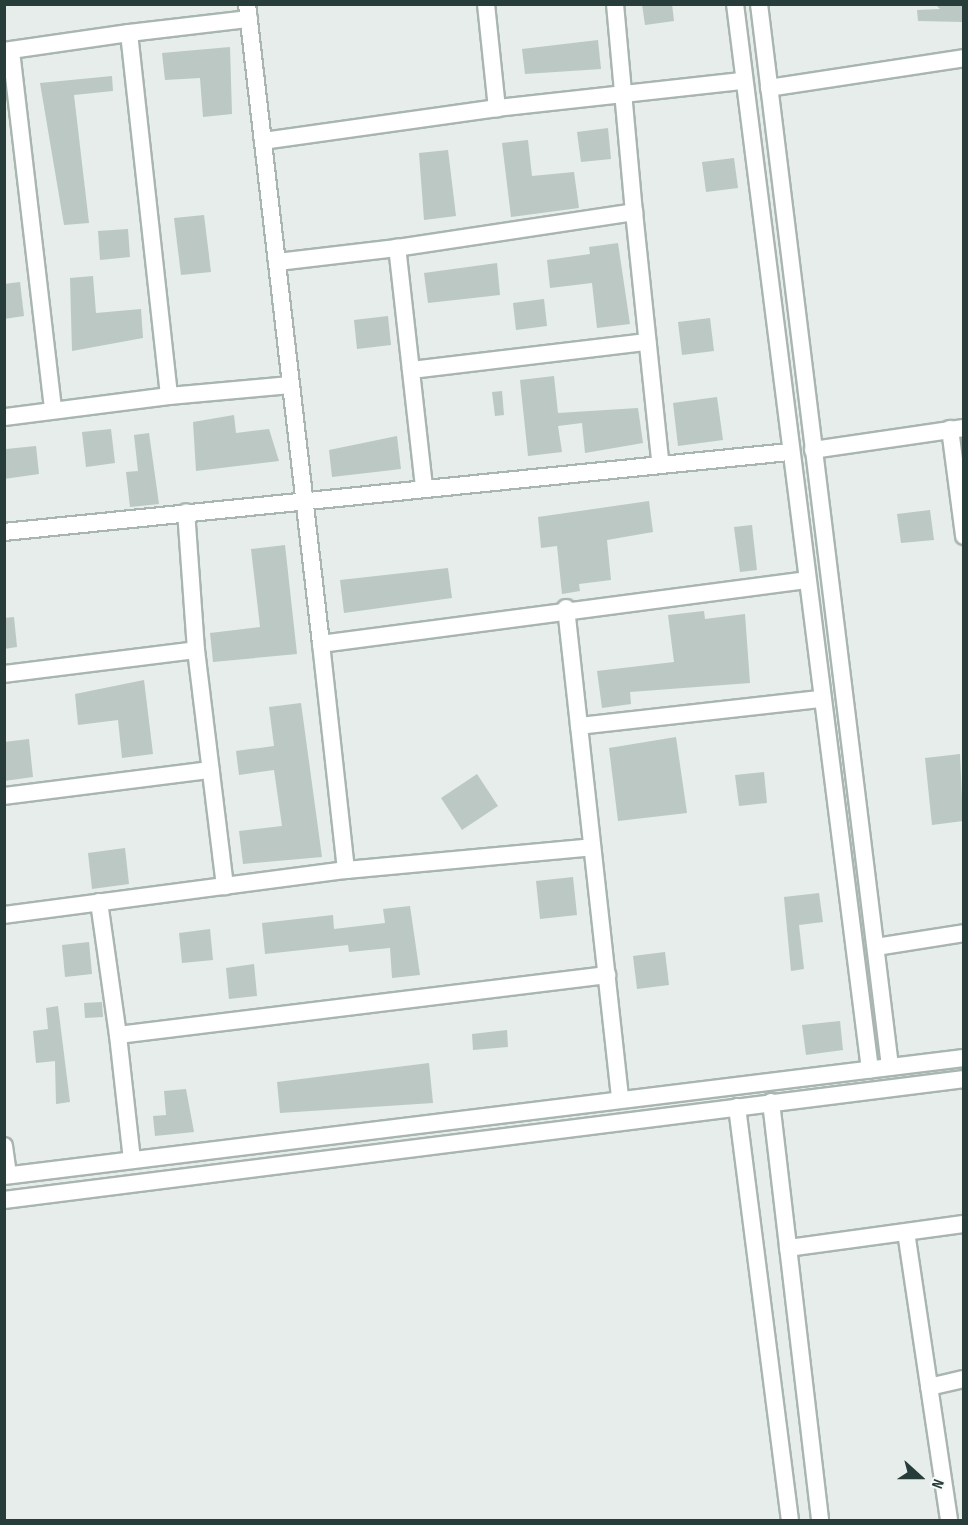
<!DOCTYPE html>
<style>
body{margin:0}
#map{position:relative;width:968px;height:1525px;overflow:hidden;background:#e6edea;font-family:"Sofia Sans Condensed",sans-serif}
div>[style]{position:absolute}
[style*='--x']{left:calc(var(--x)*1px);top:calc(var(--y)*1px);width:calc(var(--w)*1px);rotate:calc(var(--a)*1deg)}
.building>*{inset:0;background:#bbc8c4}
.roads{filter:drop-shadow(2px 0 #a9b5b1) drop-shadow(-2px 0 #a9b5b1) drop-shadow(0 2px #a9b5b1) drop-shadow(0 -2px #a9b5b1)}
.minor>*{height:16px;margin:-8px;padding:0 8px;transform-origin:8px;border-radius:8px;background:#fff}
span{translate:-50% -50%;white-space:nowrap;text-align:center;line-height:1.15;-webkit-text-stroke:4.5px #f6faf8;paint-order:stroke}
.frame{position:absolute;inset:0;border:6px solid #263d39;pointer-events:none}
.north{position:absolute;left:890px;top:1447px;width:60px;height:60px;-webkit-text-stroke:4px #f6faf8;paint-order:stroke;rotate:111deg;font-size:16px;font-weight:700;line-height:24px;text-align:center;color:#263d39}
.north::after{content:'';display:block;margin:auto;width:21px;height:27px;background:#263d39;clip-path:polygon(50% 0,100% 100%,50% 72%,0 100%)}
</style>
<div id="map">
<div class="building">
<i style="clip-path:polygon(642px 4px,672px 4px,674px 21px,645px 25px)"></i>
<i style="clip-path:polygon(935px 4px,963px 4px,963px 22px,918px 21px,917px 10px,940px 9px)"></i>
<i style="clip-path:polygon(598px 40px,601px 69px,525px 74px,522px 49px)"></i>
<i style="clip-path:polygon(230px 47px,232px 114px,203px 117px,200px 78px,165px 80px,162px 53px)"></i>
<i style="clip-path:polygon(112px 76px,113px 91px,74px 95px,89px 223px,64px 225px,40px 83px)"></i>
<i style="clip-path:polygon(608px 128px,611px 159px,581px 162px,577px 132px)"></i>
<i style="clip-path:polygon(528px 140px,532px 176px,574px 172px,579px 208px,511px 217px,502px 143px)"></i>
<i style="clip-path:polygon(448px 150px,456px 216px,424px 220px,419px 153px)"></i>
<i style="clip-path:polygon(734px 158px,738px 188px,706px 192px,702px 162px)"></i>
<i style="clip-path:polygon(204px 215px,211px 272px,181px 275px,174px 218px)"></i>
<i style="clip-path:polygon(128px 229px,130px 257px,100px 260px,98px 231px)"></i>
<i style="clip-path:polygon(618px 243px,630px 324px,597px 328px,592px 283px,550px 288px,547px 260px,590px 254px,589px 247px)"></i>
<i style="clip-path:polygon(497px 263px,500px 295px,428px 303px,424px 273px)"></i>
<i style="clip-path:polygon(93px 276px,96px 313px,141px 309px,143px 338px,72px 351px,70px 278px)"></i>
<i style="clip-path:polygon(20px 282px,24px 316px,4px 319px,4px 284px)"></i>
<i style="clip-path:polygon(544px 299px,547px 326px,516px 330px,513px 303px)"></i>
<i style="clip-path:polygon(388px 316px,391px 345px,357px 349px,354px 320px)"></i>
<i style="clip-path:polygon(710px 318px,714px 351px,682px 355px,678px 322px)"></i>
<i style="clip-path:polygon(554px 376px,558px 413px,638px 408px,643px 443px,585px 453px,582px 423px,558px 426px,562px 452px,528px 456px,520px 380px)"></i>
<i style="clip-path:polygon(502px 391px,504px 415px,495px 416px,492px 392px)"></i>
<i style="clip-path:polygon(717px 397px,723px 440px,678px 446px,673px 403px)"></i>
<i style="clip-path:polygon(234px 415px,236px 433px,269px 429px,279px 461px,196px 471px,193px 422px)"></i>
<i style="clip-path:polygon(111px 429px,115px 463px,86px 467px,82px 432px)"></i>
<i style="clip-path:polygon(149px 433px,159px 504px,130px 507px,126px 472px,138px 471px,134px 435px)"></i>
<i style="clip-path:polygon(397px 436px,401px 469px,332px 477px,329px 450px)"></i>
<i style="clip-path:polygon(36px 446px,39px 474px,4px 479px,6px 449px)"></i>
<i style="clip-path:polygon(649px 501px,653px 532px,607px 540px,611px 580px,579px 584px,580px 591px,562px 594px,557px 546px,541px 548px,538px 517px)"></i>
<i style="clip-path:polygon(930px 510px,934px 540px,901px 543px,897px 514px)"></i>
<i style="clip-path:polygon(752px 525px,757px 570px,740px 572px,734px 527px)"></i>
<i style="clip-path:polygon(285px 545px,297px 654px,213px 662px,210px 633px,260px 627px,251px 549px)"></i>
<i style="clip-path:polygon(448px 568px,452px 598px,344px 613px,340px 580px)"></i>
<i style="clip-path:polygon(704px 611px,705px 619px,745px 614px,750px 683px,630px 692px,631px 704px,602px 708px,597px 671px,674px 662px,668px 615px)"></i>
<i style="clip-path:polygon(14px 617px,17px 647px,4px 649px,4px 618px)"></i>
<i style="clip-path:polygon(144px 680px,153px 754px,122px 758px,118px 720px,78px 725px,75px 694px)"></i>
<i style="clip-path:polygon(301px 703px,322px 857px,243px 864px,239px 831px,282px 826px,274px 770px,239px 775px,236px 751px,274px 746px,269px 707px)"></i>
<i style="clip-path:polygon(676px 737px,687px 813px,618px 821px,609px 748px)"></i>
<i style="clip-path:polygon(29px 739px,33px 777px,4px 781px,4px 742px)"></i>
<i style="clip-path:polygon(960px 754px,963px 821px,932px 825px,925px 758px)"></i>
<i style="clip-path:polygon(764px 772px,767px 803px,739px 806px,735px 775px)"></i>
<i style="clip-path:polygon(477px 774px,498px 806px,462px 830px,441px 798px)"></i>
<i style="clip-path:polygon(125px 848px,129px 884px,92px 889px,88px 853px)"></i>
<i style="clip-path:polygon(573px 877px,577px 915px,540px 919px,536px 881px)"></i>
<i style="clip-path:polygon(819px 893px,823px 922px,799px 925px,804px 969px,791px 971px,784px 897px)"></i>
<i style="clip-path:polygon(410px 906px,420px 975px,392px 978px,390px 948px,349px 952px,348px 945px,265px 954px,262px 923px,333px 915px,334px 929px,385px 923px,383px 909px)"></i>
<i style="clip-path:polygon(210px 929px,213px 960px,182px 963px,179px 933px)"></i>
<i style="clip-path:polygon(89px 942px,92px 974px,65px 977px,62px 945px)"></i>
<i style="clip-path:polygon(665px 952px,669px 985px,637px 989px,633px 956px)"></i>
<i style="clip-path:polygon(254px 964px,257px 996px,229px 999px,226px 968px)"></i>
<i style="clip-path:polygon(102px 1002px,103px 1017px,85px 1018px,84px 1003px)"></i>
<i style="clip-path:polygon(58px 1006px,70px 1102px,56px 1104px,55px 1061px,36px 1063px,33px 1031px,48px 1029px,46px 1008px)"></i>
<i style="clip-path:polygon(840px 1021px,843px 1050px,806px 1055px,802px 1025px)"></i>
<i style="clip-path:polygon(507px 1030px,508px 1047px,473px 1050px,472px 1034px)"></i>
<i style="clip-path:polygon(429px 1063px,433px 1103px,280px 1113px,277px 1082px)"></i>
<i style="clip-path:polygon(186px 1089px,194px 1132px,155px 1136px,153px 1116px,166px 1115px,164px 1091px)"></i>
</div>
<div class="roads">
<div class="minor">
<i style="--x:247;--y:4;--w:644;--a:83.4"></i>
<i style="--x:486;--y:4;--w:105;--a:84"></i>
<i style="--x:497;--y:108;--w:247;--a:-6.3"></i>
<i style="--x:615;--y:4;--w:209;--a:84.8"></i>
<i style="--x:735;--y:4;--w:1074;--a:82.78"></i>
<i style="--x:759;--y:4;--w:1071;--a:82.97"></i>
<i style="--x:129;--y:33;--w:121;--a:-6.7"></i>
<i style="--x:4;--y:51;--w:126;--a:-8.2"></i>
<i style="--x:129;--y:33;--w:365;--a:83.7"></i>
<i style="--x:169;--y:396;--w:166;--a:172.7"></i>
<i style="--x:11;--y:51;--w:359;--a:83.3"></i>
<i style="--x:769;--y:88;--w:197;--a:-8.7"></i>
<i style="--x:263;--y:141;--w:236;--a:-8"></i>
<i style="--x:277;--y:262;--w:121;--a:-6.7"></i>
<i style="--x:411;--y:370;--w:238;--a:-6.8"></i>
<i style="--x:169;--y:396;--w:122;--a:-5.2"></i>
<i style="--x:950;--y:429;--w:108;--a:82.5"></i>
<i style="--x:813;--y:450;--w:153;--a:-8.3"></i>
<i style="--x:424;--y:487;--w:241;--a:-96.4"></i>
<i style="--x:397;--y:248;--w:240;--a:-8.6"></i>
<i style="--x:634;--y:212;--w:250;--a:84"></i>
<i style="--x:4;--y:532;--w:789;--a:-5.82"></i>
<i style="--x:566;--y:608;--w:494;--a:83.7"></i>
<i style="--x:196;--y:650;--w:238;--a:83"></i>
<i style="--x:4;--y:674;--w:193;--a:-7.1"></i>
<i style="--x:196;--y:650;--w:138;--a:-94.1"></i>
<i style="--x:579;--y:726;--w:243;--a:-6.4"></i>
<i style="--x:4;--y:796;--w:208;--a:-7.2"></i>
<i style="--x:346;--y:870;--w:247;--a:-5.3"></i>
<i style="--x:99;--y:902;--w:134;--a:81.9"></i>
<i style="--x:4;--y:915;--w:345;--a:-7.5"></i>
<i style="--x:346;--y:870;--w:227;--a:-96.3"></i>
<i style="--x:321;--y:644;--w:487;--a:-7.5"></i>
<i style="--x:876;--y:947;--w:89;--a:-9"></i>
<i style="--x:771;--y:1102;--w:421;--a:83.3"></i>
<i style="--x:737;--y:1107;--w:416;--a:82.7"></i>
<i style="--x:4;--y:1146;--w:29;--a:82"></i>
<i style="--x:132;--y:1160;--w:126;--a:-96.4"></i>
<i style="--x:118;--y:1035;--w:493;--a:-7"></i>
<i style="--x:4;--y:1176;--w:967;--a:-7.01"></i>
<i style="--x:4;--y:1200;--w:968;--a:-7.18"></i>
<i style="--x:906;--y:1232;--w:291;--a:81.5"></i>
<i style="--x:788;--y:1248;--w:178;--a:-7.8"></i>
<i style="--x:929;--y:1387;--w:36;--a:-13"></i>
</div>
</div>
<div class="frame"></div>
<div class="north">N</div>
</div>
